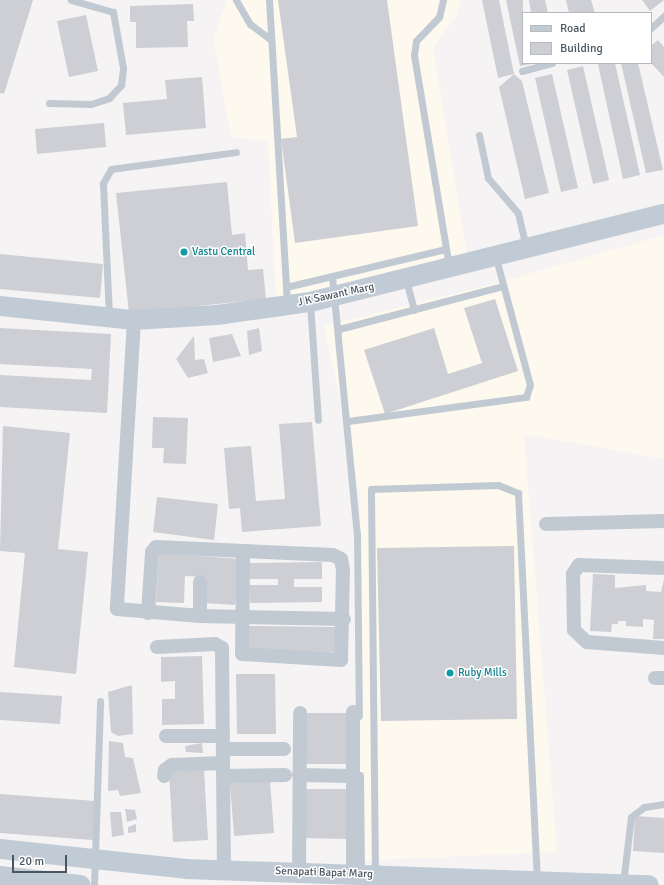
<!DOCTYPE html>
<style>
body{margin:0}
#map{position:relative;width:664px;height:885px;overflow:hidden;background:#f5f3f3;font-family:Signika,sans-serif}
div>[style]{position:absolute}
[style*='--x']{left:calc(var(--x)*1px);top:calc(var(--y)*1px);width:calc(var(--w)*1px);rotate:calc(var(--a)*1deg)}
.commercial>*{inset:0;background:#fdf9ef}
.building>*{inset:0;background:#cdcfd5}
.lane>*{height:7px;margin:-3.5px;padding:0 3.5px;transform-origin:3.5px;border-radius:3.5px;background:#c1cad2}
.street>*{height:14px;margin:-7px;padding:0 7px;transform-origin:7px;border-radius:7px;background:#c1cad2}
.secondary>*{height:20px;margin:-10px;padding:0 10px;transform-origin:10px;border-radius:10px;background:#c1cbd6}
.dots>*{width:11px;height:11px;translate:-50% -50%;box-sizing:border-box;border:2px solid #fff;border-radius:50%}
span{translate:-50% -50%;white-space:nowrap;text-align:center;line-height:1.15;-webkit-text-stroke:3px #fff;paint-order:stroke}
.culture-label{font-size:11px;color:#0d838f}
.left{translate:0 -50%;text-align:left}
.street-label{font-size:11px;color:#4a5661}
.legend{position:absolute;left:522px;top:12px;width:130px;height:52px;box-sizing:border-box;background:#fff;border:1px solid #b7bbc0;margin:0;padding:5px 7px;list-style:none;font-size:12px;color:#4a5661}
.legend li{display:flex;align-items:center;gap:8px;height:20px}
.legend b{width:20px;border:1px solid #b7bbc0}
.scale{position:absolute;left:12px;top:855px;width:55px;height:18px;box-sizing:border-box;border:2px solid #4a5661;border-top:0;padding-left:5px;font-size:12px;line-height:14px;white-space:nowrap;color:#4a5661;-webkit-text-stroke:3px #fff;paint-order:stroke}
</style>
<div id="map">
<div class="commercial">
<i style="clip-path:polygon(227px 0,461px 0,457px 15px,433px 48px,468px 259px,276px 302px,268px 142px,231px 137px,213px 38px)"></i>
<i style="clip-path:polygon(664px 235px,664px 459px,524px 434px,557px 852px,355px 861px,360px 494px,324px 326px,497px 283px)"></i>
</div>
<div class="building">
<i style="clip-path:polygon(0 0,33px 0,4px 94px,0 93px)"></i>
<i style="clip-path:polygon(278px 0,387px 0,418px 226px,295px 243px,281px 139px,297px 137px)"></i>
<i style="clip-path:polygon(482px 0,499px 0,514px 74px,522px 81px,549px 193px,525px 199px,499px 87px,514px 74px,498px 78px)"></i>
<i style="clip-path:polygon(506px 0,523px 0,523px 63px,531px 64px,520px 66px)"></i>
<i style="clip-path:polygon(529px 0,545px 0,548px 13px,531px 13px)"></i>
<i style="clip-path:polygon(566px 0,591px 0,595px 13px,569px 13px)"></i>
<i style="clip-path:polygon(642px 0,664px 0,650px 11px)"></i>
<i style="clip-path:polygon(193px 4px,194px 21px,187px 21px,188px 47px,136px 48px,136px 22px,130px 22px,130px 6px)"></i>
<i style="clip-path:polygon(86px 15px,98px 71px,69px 77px,57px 21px)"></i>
<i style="clip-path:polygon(658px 40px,664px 47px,664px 77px,651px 63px,651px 46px)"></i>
<i style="clip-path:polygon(615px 63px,640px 175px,623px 179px,598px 64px)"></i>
<i style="clip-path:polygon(621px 63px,638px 63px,663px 170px,646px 173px)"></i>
<i style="clip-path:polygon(583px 66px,609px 180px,593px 184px,567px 70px)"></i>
<i style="clip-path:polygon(552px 74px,578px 188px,561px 192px,535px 78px)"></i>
<i style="clip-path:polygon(202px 77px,206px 128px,126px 135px,123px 103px,167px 99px,165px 80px)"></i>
<i style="clip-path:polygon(104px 123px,106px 147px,37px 154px,35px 129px)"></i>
<i style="clip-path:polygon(227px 182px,232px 235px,245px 233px,248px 270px,263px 269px,266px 299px,129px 313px,116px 193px)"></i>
<i style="clip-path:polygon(0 254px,103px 264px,100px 298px,0 289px)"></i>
<i style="clip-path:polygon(495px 299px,518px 371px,385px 414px,364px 350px,434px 328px,448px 374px,482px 363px,464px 308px)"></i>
<i style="clip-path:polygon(0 328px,111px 334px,107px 413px,0 407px,0 375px,91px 380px,92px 369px,0 364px)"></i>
<i style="clip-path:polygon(259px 328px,262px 351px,249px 355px,247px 331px)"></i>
<i style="clip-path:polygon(232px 334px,241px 356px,213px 362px,209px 338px)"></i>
<i style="clip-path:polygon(194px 336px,195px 360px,204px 359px,208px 373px,188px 378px,176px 359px)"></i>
<i style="clip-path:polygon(153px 417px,188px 418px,186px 464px,163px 463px,164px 448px,152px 448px)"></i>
<i style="clip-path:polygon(312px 422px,321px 526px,242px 532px,240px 508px,229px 509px,224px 448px,251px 446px,256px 501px,285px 499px,279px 424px)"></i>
<i style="clip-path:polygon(3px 426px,70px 433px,58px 549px,88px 552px,76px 674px,14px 667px,25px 553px,0 551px)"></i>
<i style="clip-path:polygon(157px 497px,218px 504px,214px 540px,153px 532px)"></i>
<i style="clip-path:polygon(514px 546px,517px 719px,381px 721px,377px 548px)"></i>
<i style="clip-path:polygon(159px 553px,240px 559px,235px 605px,204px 603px,205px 577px,185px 576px,184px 603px,156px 602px)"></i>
<i style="clip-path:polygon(322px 562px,322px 579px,294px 579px,294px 587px,322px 587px,322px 602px,250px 603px,249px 585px,278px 585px,278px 579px,249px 579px,249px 563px)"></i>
<i style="clip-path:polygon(593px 574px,615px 575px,615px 588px,646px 585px,646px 591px,661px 592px,664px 579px,664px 639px,653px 639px,654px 620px,643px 619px,643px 627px,626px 626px,626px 621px,618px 621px,618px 624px,612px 624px,611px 632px,590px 631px)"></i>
<i style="clip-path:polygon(249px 626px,335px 627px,335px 652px,248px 654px)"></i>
<i style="clip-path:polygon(202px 656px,204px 724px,162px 725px,162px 699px,175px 699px,175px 681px,161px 682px,161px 657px)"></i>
<i style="clip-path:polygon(236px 674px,275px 674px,276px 734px,237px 734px)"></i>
<i style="clip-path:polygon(132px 685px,133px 734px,118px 736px,111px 732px,108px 692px)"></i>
<i style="clip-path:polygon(0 692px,62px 696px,60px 724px,0 720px)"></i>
<i style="clip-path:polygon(305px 713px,347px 713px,348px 764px,305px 764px)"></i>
<i style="clip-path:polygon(109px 741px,123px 743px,125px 757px,133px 758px,141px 793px,120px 796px,118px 790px,108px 791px)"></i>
<i style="clip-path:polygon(202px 743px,203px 753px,186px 752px,185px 746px)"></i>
<i style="clip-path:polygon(204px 770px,208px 840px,173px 842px,169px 772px)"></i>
<i style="clip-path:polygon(270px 780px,274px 833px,234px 836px,230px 783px)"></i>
<i style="clip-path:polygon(302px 789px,349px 789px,348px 839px,302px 838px)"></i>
<i style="clip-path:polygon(0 794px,95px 801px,93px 840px,0 833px)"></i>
<i style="clip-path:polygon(125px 809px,135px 810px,137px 819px,127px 822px)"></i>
<i style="clip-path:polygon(110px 812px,121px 812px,124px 835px,112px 837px)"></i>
<i style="clip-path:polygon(635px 816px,664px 818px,664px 853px,633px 851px)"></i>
<i style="clip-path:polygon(136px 824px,136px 832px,128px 833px,128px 827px)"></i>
</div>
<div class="lane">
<i style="--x:236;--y:0;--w:28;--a:60"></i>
<i style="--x:250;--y:24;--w:26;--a:37"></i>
<i style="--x:269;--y:0;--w:304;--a:86.6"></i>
<i style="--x:443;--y:0;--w:17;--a:103"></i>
<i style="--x:439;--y:17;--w:33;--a:134"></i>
<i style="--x:416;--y:41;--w:14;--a:98"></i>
<i style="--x:414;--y:55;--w:215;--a:80.6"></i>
<i style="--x:651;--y:28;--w:18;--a:-43"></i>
<i style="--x:522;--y:71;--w:31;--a:-15"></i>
<i style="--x:49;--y:103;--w:42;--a:1.4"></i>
<i style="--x:91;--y:104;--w:19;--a:-18"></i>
<i style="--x:109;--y:98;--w:18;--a:-47"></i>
<i style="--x:121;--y:85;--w:17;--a:-83"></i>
<i style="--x:123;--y:68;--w:57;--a:-100.1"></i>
<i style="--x:113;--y:12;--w:44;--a:-164.1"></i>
<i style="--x:479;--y:135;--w:44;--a:78.2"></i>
<i style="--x:488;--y:178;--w:46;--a:49.4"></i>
<i style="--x:518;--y:213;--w:36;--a:77"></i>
<i style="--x:332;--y:276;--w:259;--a:84.5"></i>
<i style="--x:357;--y:534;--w:182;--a:89.4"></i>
<i style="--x:406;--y:280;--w:31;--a:75"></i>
<i style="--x:286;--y:287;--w:164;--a:-13.4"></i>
<i style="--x:310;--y:303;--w:117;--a:86.1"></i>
<i style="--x:109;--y:316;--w:133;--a:-92.6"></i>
<i style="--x:103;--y:183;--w:16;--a:-60"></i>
<i style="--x:111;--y:169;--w:126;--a:-7.7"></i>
<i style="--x:339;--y:329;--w:170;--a:-14.7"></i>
<i style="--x:348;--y:421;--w:180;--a:-7.7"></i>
<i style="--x:526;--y:397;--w:13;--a:-72"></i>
<i style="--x:530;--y:385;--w:131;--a:-105"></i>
<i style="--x:360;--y:775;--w:99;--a:89.4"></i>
<i style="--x:375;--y:875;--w:386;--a:-90.6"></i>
<i style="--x:371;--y:489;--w:127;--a:-1.8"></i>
<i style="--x:498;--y:485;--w:22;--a:22"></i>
<i style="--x:518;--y:493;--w:387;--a:87.2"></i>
<i style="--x:623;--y:883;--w:66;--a:-83.1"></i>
<i style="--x:631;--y:817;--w:16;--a:-38"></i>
<i style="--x:644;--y:807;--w:20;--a:-9"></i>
<i style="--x:94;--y:885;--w:184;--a:-88.1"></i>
</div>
<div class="street">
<i style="--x:134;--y:320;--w:289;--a:93.4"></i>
<i style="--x:117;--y:609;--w:83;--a:4.8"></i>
<i style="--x:200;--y:616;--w:144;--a:1.2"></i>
<i style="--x:546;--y:524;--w:118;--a:-1.5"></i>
<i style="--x:662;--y:568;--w:83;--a:-177.9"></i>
<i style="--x:579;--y:565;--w:11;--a:124"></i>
<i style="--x:573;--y:574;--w:56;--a:89"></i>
<i style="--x:574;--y:630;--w:18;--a:43"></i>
<i style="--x:587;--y:642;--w:77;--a:4.5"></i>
<i style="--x:148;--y:613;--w:61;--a:-86.2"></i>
<i style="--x:152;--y:552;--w:6;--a:-51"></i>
<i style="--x:156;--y:547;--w:177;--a:2.6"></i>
<i style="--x:333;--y:555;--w:9;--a:27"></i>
<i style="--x:341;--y:559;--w:11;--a:80"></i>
<i style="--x:343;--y:570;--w:90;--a:91.3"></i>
<i style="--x:341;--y:660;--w:99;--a:-176.5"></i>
<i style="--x:242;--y:654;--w:103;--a:-89.4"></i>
<i style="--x:200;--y:616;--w:34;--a:-90"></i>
<i style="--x:157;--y:647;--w:58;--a:-3"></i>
<i style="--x:215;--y:644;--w:8;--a:30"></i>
<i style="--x:222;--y:648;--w:222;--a:89.5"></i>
<i style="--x:655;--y:678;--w:9;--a:0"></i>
<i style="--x:353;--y:712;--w:162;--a:90"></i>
<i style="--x:166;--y:736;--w:57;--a:0"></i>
<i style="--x:223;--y:749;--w:61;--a:0"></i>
<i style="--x:299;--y:775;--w:54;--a:1.1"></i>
<i style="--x:164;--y:776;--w:6;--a:-81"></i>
<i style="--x:165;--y:770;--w:9;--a:-36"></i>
<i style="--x:172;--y:765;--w:51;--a:-2.2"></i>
<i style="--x:223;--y:776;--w:62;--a:-0.9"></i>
<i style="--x:299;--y:873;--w:160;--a:-89.6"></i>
</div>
<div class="secondary">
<i style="--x:0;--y:306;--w:135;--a:6"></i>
<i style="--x:134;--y:320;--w:83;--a:-3.4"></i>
<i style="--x:217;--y:315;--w:94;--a:-8"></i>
<i style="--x:310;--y:302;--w:365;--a:-14"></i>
<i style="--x:0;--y:849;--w:187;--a:6.1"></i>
<i style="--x:186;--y:869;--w:463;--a:2"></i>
<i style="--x:0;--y:876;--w:81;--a:6.4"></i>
</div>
<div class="dots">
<i style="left:184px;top:252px;background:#0f9aa8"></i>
<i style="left:450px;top:673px;background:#0f9aa8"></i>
</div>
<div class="culture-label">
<span class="left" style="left:192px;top:252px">Vastu Central</span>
<span class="left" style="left:458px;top:673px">Ruby Mills</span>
</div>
<div class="street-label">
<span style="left:336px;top:295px;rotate:-12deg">J K Sawant Marg</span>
<span style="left:324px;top:873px;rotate:2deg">Senapati Bapat Marg</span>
</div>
<ul class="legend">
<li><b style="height:5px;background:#c1cbd6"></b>Road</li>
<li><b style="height:11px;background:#cdcfd5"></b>Building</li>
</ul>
<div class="scale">20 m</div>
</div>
